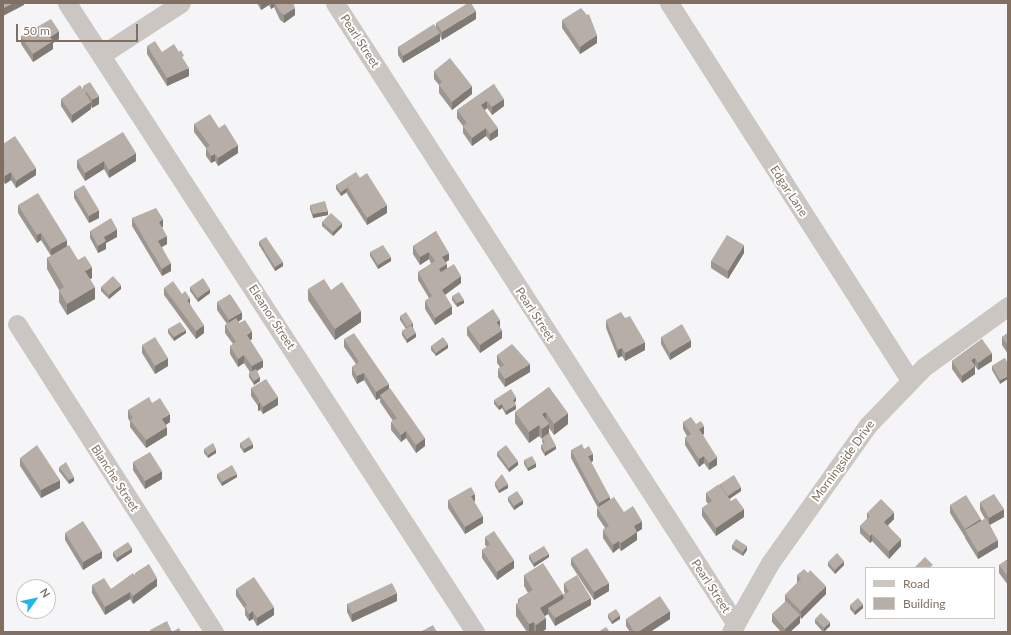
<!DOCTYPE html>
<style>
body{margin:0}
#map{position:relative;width:1011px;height:635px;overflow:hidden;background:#f5f5f8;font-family:Lato,sans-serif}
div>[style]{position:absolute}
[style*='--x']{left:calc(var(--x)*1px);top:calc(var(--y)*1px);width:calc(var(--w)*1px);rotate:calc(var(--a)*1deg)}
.minor>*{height:19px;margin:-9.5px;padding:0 9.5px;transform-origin:9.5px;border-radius:9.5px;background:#cbc6c2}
.wall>*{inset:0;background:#9d9690}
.shaded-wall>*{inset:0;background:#807a75}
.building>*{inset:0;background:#b7aea7}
span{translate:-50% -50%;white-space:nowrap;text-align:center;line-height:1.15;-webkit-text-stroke:4px #fff;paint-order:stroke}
.street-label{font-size:12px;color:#817061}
.frame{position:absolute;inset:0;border:4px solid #817061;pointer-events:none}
.legend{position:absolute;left:865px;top:567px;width:130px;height:52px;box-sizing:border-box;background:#fff;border:1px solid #cdc6c0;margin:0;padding:5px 7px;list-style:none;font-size:12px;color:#817061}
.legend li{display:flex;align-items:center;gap:8px;height:20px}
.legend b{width:20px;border:1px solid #cdc6c0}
.north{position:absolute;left:16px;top:579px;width:40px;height:40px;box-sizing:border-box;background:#fff;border:1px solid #cdc6c0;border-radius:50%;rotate:57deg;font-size:11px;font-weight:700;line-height:16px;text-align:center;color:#817061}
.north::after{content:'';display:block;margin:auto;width:14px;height:18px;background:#21b7eb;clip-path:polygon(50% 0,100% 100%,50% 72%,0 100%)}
.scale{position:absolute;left:16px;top:24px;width:122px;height:18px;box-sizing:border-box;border:2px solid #817061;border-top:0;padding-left:5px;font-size:12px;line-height:14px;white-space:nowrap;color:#817061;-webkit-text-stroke:3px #fff;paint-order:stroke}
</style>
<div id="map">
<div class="minor">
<i style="--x:67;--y:3;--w:750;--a:57.03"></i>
<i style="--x:335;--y:3;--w:739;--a:57.15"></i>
<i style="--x:669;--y:3;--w:447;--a:57.4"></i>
<i style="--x:101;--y:55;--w:95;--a:-33"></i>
<i style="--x:17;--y:324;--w:366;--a:57.4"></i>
<i style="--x:731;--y:632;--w:79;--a:-60.5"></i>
<i style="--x:770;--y:563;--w:169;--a:-54.6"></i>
<i style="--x:868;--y:425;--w:81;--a:-46"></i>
<i style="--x:924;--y:367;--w:104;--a:-36"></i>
</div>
<div class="wall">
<i style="clip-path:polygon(257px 3px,293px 3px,295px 15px,284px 23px,280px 20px,274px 7px,271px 9px,269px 5px,261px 10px)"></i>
<i style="clip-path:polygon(476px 19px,442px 40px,440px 36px,440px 41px,403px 63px,398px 55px,398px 47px,436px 28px,436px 23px)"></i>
<i style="clip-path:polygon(562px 20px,597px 43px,580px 54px,562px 28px)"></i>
<i style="clip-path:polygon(21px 36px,59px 39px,53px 43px,53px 49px,33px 62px,21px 44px)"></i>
<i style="clip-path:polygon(147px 46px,184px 61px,189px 76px,167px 86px,147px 54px)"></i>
<i style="clip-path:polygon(434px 71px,472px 94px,452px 110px,439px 93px,439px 85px,434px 79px)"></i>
<i style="clip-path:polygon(494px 84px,504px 106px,492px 115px,487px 108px,485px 110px,498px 136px,490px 141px,486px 136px,472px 146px,463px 133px,463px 126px,457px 118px,457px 110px)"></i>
<i style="clip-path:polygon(83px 86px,99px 104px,92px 108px,91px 106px,91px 109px,72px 123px,61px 106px,61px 99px,83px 89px)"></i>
<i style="clip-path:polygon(194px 124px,219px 128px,238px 153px,218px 166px,215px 161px,211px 163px,206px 156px,206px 148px,194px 132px)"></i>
<i style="clip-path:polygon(3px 144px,36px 175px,16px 188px,11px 180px,5px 184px,3px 181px)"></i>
<i style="clip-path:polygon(77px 160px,136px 161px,109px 178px,104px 169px,85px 181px,77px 168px)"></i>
<i style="clip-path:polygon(360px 178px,387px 213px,367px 225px,347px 194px,347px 192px,341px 196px,336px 189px,336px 185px)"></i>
<i style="clip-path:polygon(74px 191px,99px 218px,89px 223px,74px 198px)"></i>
<i style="clip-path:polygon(18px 205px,67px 246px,78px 260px,92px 278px,90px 279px,95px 299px,67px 315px,59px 302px,59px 290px,47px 269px,47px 258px,51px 256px,41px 240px,37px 243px,18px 213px)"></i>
<i style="clip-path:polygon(310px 205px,328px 215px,313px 218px,310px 209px)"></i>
<i style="clip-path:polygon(132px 218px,163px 227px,162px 227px,167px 244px,162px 247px,171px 271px,162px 276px,132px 226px)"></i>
<i style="clip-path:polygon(322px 222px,342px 227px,333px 236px,322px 226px)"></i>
<i style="clip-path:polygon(90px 231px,117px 237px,106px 243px,106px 249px,98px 253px,90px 238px)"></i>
<i style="clip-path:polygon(436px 231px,449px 260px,446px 262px,447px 268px,461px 283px,445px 295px,452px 314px,435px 325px,425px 309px,425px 301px,429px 298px,418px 280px,418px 272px,431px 264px,429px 259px,420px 265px,413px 254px,413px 246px)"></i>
<i style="clip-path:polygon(259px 241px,283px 266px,275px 271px,259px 245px)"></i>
<i style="clip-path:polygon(370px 252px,391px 261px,378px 269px,370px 256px)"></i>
<i style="clip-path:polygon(744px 253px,728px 279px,711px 268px,711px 261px)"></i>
<i style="clip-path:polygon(101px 287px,121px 289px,109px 299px,101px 291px)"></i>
<i style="clip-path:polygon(190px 287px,210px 293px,198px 302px,190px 291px)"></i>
<i style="clip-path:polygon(164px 288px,190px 304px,204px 333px,196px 339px,164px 295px)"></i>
<i style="clip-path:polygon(308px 289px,331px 290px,361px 322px,335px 340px,308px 300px)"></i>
<i style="clip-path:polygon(452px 296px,464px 303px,457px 307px,452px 300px)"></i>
<i style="clip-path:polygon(217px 302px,242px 319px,238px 322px,252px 339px,250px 340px,263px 367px,257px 371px,260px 381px,254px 385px,249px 377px,249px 373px,250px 372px,244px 363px,238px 367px,230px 354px,230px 346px,233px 344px,225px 333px,225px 325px,227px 324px,217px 310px)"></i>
<i style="clip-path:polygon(400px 316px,413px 327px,416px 337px,407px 343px,402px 335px,402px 331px,406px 329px,400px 320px)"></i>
<i style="clip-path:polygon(606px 320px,645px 350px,625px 361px,622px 356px,618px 358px,606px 328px)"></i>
<i style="clip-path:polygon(467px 327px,502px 338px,480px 353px,467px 335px)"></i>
<i style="clip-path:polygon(168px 329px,186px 333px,174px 341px,168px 333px)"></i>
<i style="clip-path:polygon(1008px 333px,1008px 354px,1002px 345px,1002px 337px)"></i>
<i style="clip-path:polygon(661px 337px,691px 347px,670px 360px,661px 344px)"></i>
<i style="clip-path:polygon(344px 339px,389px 388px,425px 446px,416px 453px,406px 438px,401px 442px,391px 430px,391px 422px,393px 421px,380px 402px,380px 398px,376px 400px,364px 380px,357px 384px,352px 375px,352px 367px,356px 364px,344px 347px)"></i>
<i style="clip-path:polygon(982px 339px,992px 361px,978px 370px,975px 366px,975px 374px,962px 383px,952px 369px,952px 361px)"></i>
<i style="clip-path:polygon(142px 345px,168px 366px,155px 374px,142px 353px)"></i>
<i style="clip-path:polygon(431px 346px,448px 348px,436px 356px,431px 350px)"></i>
<i style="clip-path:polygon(497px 355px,530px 372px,505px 387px,498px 377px,498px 369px,500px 367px,497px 363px)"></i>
<i style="clip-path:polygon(1005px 358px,1000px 384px,992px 370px,992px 366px)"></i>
<i style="clip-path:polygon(549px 387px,568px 424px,554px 435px,549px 428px,549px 433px,556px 449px,545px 456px,541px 449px,541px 445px,543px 444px,542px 441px,542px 439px,539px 436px,529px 443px,515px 423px,515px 412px)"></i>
<i style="clip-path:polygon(251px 388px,278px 405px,263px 414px,260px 410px,258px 411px,258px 406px,251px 396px)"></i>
<i style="clip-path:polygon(494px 400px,516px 401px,515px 402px,516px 409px,506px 415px,502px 408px,499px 410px,494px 404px)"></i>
<i style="clip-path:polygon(152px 403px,170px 422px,166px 425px,167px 435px,146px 448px,130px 427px,130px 422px,128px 418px,128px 410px)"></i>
<i style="clip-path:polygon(683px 422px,696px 424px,704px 434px,703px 435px,717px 465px,709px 470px,704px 463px,699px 467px,685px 445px,685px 438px,687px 436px,683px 429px)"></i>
<i style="clip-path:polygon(240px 443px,253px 448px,244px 453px,240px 447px)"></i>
<i style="clip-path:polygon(204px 449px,216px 453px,208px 458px,204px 453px)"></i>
<i style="clip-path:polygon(584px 449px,593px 461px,591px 462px,610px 500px,642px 529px,637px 532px,637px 540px,621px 551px,619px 548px,613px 553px,603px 538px,603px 530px,605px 528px,597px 516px,597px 508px,598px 508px,571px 458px,571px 450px)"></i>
<i style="clip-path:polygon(497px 452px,518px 465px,509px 472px,497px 456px)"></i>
<i style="clip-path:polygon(20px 458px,60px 488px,41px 498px,20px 466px)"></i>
<i style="clip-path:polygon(524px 460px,536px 467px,528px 471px,524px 464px)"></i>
<i style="clip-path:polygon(133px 462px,162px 479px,145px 489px,133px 470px)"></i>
<i style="clip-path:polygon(59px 467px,74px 481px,69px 484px,59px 471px)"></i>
<i style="clip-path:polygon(217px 474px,237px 477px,222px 486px,217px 478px)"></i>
<i style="clip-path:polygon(495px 482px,508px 488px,499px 493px,495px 486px)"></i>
<i style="clip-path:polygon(720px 484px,741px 491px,729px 499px,744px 517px,716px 536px,702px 516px,702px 508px,708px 504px,706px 501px,706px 493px,720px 486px)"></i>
<i style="clip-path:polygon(508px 497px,523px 504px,514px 510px,508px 501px)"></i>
<i style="clip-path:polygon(448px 500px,475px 501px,474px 502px,483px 523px,465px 534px,448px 508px)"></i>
<i style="clip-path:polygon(980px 502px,1004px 517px,990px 525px,998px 547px,978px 559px,965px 538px,965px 537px,950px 513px,950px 505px,981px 521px,985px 519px,980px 510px)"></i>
<i style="clip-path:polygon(867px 513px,894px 519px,888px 525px,901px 546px,889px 559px,872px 541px,870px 543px,860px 533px,860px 526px,867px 519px)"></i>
<i style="clip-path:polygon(65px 533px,102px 558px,83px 570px,65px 540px)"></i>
<i style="clip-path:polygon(485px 537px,514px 568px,497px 580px,482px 558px,482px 550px,487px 547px,485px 545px)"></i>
<i style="clip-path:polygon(732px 545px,747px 550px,743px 556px,732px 549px)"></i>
<i style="clip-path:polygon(113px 552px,132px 552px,117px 562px,113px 556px)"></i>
<i style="clip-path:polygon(529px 555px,549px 557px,534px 567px,529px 559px)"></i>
<i style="clip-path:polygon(571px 558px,609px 591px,594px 600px,571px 565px)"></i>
<i style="clip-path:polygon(1008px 559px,1008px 585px,999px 573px,999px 565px)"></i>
<i style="clip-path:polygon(828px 562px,844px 565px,835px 574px,828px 566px)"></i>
<i style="clip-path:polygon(135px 575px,157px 586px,133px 604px,130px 599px,105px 615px,92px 593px,92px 585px,111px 589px)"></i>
<i style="clip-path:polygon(524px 575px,563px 595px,565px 593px,564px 591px,564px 583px,591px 605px,555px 626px,548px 614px,545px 616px,546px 629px,542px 632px,527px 632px,516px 616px,516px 604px,518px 603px,518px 599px,528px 593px,524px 586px)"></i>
<i style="clip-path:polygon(797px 575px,826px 594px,801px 619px,800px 617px,800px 623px,790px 632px,781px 632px,772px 622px,772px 614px,785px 602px,785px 595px,797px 583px)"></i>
<i style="clip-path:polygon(236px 589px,274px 615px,257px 626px,253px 619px,249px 621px,245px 615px,245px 609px,236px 596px)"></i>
<i style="clip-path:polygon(397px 601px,352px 622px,347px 612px,347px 604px)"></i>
<i style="clip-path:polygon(850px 605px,863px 608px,855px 615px,850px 609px)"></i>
<i style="clip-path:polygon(608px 614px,620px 619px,612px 624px,608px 618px)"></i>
<i style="clip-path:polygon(626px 619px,670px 619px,650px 632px,630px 632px,626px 626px)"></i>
<i style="clip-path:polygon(815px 619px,830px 626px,823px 632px,815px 623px)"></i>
</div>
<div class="shaded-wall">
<i style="clip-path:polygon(13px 3px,24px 3px,24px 5px,3px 16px,3px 8px)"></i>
<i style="clip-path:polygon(261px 3px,269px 3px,269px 5px,261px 10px)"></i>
<i style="clip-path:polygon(271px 3px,274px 3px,274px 7px,271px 9px)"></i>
<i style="clip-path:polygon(295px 8px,295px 15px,284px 23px,284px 15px)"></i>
<i style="clip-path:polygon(476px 11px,476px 19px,442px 40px,442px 32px)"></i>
<i style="clip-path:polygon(59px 31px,59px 39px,53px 43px,53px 49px,33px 62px,33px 54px,50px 37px)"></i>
<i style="clip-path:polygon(440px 33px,440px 41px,403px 63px,403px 56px)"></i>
<i style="clip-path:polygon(597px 35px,597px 43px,580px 54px,580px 47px)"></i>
<i style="clip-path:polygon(189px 68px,189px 76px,167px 86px,167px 78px)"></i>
<i style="clip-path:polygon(472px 86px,472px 94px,452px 110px,452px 102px)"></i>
<i style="clip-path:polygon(99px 96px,99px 104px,92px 108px,92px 100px)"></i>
<i style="clip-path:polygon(504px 99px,504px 106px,492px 115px,492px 107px)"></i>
<i style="clip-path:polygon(487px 101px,487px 108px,481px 113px,481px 105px)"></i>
<i style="clip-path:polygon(91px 102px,91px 109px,72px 123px,72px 115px)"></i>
<i style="clip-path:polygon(486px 128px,486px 136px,472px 146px,472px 138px)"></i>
<i style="clip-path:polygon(498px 128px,498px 136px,490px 141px,490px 134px)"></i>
<i style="clip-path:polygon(238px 145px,238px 153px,218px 166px,218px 158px)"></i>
<i style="clip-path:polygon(136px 153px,136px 161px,109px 178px,109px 170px)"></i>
<i style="clip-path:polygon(215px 154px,215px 161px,211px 163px,211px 156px)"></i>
<i style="clip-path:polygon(104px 161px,104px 169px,85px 181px,85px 173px)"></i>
<i style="clip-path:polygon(36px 168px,36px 175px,16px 188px,16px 181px)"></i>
<i style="clip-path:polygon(11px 172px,11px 180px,5px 184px,5px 176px)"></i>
<i style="clip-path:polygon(347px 188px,347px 192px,341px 196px,341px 192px)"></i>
<i style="clip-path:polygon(387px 205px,387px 213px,367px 225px,367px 218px)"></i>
<i style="clip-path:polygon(99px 210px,99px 218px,89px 223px,89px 216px)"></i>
<i style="clip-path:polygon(328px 211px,328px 215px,313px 218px,313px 214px)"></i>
<i style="clip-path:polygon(163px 219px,163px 227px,159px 229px,159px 222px)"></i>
<i style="clip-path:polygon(342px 223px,342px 227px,333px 236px,333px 232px)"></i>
<i style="clip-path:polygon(117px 229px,117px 237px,106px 243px,106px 249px,98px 253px,98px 246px,104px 237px)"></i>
<i style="clip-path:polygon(41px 233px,41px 240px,37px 243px,37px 235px)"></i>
<i style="clip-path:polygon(167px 236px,167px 244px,158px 249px,158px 241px)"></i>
<i style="clip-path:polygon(67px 240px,67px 247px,51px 257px,51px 249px)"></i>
<i style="clip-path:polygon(744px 245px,744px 253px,728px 279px,728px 271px)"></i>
<i style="clip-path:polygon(429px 252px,429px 259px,420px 265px,420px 257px)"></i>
<i style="clip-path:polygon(449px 253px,449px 260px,442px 264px,442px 257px)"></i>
<i style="clip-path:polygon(391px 257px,391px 261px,378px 269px,378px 265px)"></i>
<i style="clip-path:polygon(283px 262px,283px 266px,275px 271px,275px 267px)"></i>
<i style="clip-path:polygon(171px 263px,171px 271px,162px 276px,162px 269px)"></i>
<i style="clip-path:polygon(447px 264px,447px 272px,439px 277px,439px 269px)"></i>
<i style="clip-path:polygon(92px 267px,92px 278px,85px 282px,85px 271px)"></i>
<i style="clip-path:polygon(461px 276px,461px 283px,442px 297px,442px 290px)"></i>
<i style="clip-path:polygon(121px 285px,121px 289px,109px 299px,109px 295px)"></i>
<i style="clip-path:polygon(95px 287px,95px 299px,67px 315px,67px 304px)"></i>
<i style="clip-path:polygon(210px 289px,210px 293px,198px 302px,198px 298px)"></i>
<i style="clip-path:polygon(190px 298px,190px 305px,187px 300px)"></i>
<i style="clip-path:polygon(464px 300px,464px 303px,457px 307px,457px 303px)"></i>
<i style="clip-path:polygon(452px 306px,452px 314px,435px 325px,435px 318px)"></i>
<i style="clip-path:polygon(361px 311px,361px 322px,335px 340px,335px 329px)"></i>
<i style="clip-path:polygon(242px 312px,242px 319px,229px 328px,229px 320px)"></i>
<i style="clip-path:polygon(500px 320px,500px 328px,496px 322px)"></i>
<i style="clip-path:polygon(413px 323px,413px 327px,407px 331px,407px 327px)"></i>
<i style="clip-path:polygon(204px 325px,204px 333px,196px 339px,196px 331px)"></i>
<i style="clip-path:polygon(186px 330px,186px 333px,174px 341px,174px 337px)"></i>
<i style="clip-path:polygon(502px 330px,502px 338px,480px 353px,480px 345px)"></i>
<i style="clip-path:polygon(252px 331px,252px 339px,247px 342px,247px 335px)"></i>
<i style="clip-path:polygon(416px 333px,416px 337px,407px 343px,407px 339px)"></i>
<i style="clip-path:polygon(691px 340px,691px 347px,670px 360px,670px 353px)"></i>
<i style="clip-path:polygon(645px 342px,645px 350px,625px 361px,625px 353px)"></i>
<i style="clip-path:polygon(448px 344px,448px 348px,436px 356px,436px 353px)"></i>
<i style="clip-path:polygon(622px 348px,622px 356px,618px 358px,618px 350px)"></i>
<i style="clip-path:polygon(992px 353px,992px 361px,978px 370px,978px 363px)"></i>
<i style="clip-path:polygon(244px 355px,244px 363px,238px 367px,238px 359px)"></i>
<i style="clip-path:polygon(168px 358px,168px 366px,155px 374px,155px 366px)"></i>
<i style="clip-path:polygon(975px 358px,975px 365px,971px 360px)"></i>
<i style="clip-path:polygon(263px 360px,263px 367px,252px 374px,252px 366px)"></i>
<i style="clip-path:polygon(530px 364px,530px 372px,505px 387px,505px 379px)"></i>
<i style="clip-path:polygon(975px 366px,975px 374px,962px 383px,962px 376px)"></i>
<i style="clip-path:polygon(364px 373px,364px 380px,357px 384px,357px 376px)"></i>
<i style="clip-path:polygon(1008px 376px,1008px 379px,1000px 384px,1000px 380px)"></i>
<i style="clip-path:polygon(260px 377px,260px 381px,254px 385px,254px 381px)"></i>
<i style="clip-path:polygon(389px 384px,389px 392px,380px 395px,380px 398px,376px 400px,376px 392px)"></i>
<i style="clip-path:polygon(278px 397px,278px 405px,263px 414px,263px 407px)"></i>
<i style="clip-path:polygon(516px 397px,516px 401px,513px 404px,513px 400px)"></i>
<i style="clip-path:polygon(260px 402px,260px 410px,258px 411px,258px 404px)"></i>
<i style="clip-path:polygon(502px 404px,502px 408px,499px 410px,499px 406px)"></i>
<i style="clip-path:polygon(516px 405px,516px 409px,506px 415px,506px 411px)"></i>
<i style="clip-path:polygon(546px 412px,546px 423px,542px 414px)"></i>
<i style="clip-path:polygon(568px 413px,568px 424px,554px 435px,554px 424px)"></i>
<i style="clip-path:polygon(170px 414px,170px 422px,162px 427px,162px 419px)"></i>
<i style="clip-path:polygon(549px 424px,549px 435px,542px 438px,542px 429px)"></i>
<i style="clip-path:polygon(539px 425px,539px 436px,529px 443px,529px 432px)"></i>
<i style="clip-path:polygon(704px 426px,704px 434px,699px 437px,699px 429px)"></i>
<i style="clip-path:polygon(167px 427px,167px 435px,146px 448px,146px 440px)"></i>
<i style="clip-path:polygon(406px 431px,406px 438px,401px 442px,401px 435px)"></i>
<i style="clip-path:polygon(425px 438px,425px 446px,416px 453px,416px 445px)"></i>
<i style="clip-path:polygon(253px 444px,253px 448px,244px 453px,244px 449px)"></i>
<i style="clip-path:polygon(556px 446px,556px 449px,545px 456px,545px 452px)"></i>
<i style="clip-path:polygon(216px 449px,216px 453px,208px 458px,208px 455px)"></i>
<i style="clip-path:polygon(593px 454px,593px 461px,588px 464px,588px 456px)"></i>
<i style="clip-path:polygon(704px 456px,704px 463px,699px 467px,699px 459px)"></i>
<i style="clip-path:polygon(717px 457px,717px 465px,709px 470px,709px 463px)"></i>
<i style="clip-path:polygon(518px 461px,518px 465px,509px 472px,509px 468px)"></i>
<i style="clip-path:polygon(536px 463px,536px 467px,528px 471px,528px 468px)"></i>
<i style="clip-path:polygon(162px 471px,162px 479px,145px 489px,145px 481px)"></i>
<i style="clip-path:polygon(237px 474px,237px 477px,222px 486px,222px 482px)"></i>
<i style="clip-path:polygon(74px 477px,74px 481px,69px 484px,69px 480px)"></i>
<i style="clip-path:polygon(60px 480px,60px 488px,41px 498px,41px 490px)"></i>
<i style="clip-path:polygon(508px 484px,508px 488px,499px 493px,499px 490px)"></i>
<i style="clip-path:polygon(741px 487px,741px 491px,728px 500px,728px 496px)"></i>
<i style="clip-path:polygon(475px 494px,475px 501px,471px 504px,471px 496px)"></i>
<i style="clip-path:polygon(610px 497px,610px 504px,599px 510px,599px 503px)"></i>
<i style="clip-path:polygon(523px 500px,523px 504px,514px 510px,514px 506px)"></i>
<i style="clip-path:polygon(744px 509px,744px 517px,716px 536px,716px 528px)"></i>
<i style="clip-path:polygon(1004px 509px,1004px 517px,989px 525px,989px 518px)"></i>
<i style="clip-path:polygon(894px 512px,894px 519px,884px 529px,884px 522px)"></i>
<i style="clip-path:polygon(483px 516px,483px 523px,465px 534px,465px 527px)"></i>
<i style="clip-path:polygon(981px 519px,981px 527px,965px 530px,965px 537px,965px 529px)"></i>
<i style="clip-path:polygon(642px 521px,642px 529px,634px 534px,634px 526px)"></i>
<i style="clip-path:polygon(637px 532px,637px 540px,621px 551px,621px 543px)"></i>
<i style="clip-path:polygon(872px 534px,872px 541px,870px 543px,870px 536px)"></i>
<i style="clip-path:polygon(901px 539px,901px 546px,889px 559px,889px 551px)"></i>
<i style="clip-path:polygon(998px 540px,998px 547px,978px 559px,978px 552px)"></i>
<i style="clip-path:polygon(619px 541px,619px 548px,613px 553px,613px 545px)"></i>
<i style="clip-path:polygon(747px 546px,747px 550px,743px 556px,743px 552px)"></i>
<i style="clip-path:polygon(132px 548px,132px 552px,117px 562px,117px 558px)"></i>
<i style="clip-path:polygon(102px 551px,102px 558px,83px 570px,83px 562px)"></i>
<i style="clip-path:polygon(549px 554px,549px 557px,534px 567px,534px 563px)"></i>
<i style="clip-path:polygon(514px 560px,514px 568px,497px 580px,497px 572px)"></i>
<i style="clip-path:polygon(844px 561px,844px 565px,835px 574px,835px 570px)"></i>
<i style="clip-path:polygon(157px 578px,157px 586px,133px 604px,133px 596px)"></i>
<i style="clip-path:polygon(609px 583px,609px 591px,594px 600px,594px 592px)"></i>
<i style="clip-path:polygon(826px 586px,826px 594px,801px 619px,801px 611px)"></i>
<i style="clip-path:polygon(130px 592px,130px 599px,105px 615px,105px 607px)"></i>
<i style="clip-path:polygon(397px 593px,397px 601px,352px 622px,352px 614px)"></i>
<i style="clip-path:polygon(563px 594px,563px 605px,548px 608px,548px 614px,540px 619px,540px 608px)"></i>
<i style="clip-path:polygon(591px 598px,591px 605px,555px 626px,555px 618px)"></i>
<i style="clip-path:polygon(863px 604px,863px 608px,855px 615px,855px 611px)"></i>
<i style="clip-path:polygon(274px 607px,274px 615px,257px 626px,257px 618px)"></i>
<i style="clip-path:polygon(253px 611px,253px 619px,249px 621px,249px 614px)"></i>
<i style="clip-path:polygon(670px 611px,670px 619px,650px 632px,638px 632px)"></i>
<i style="clip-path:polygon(620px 615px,620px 619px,612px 624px,612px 621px)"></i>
<i style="clip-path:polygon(800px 615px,800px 623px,790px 632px,785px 632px,785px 629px)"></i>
<i style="clip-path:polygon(546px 618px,546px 629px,542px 632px,536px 632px,536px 625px)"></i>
<i style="clip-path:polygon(534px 622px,534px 632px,529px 632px,529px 624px)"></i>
<i style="clip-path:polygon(830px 622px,830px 626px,824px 632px,824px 628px)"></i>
</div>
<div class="building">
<i style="clip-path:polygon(3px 3px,13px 3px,3px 8px)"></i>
<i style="clip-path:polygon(275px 3px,293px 3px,295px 8px,284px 15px,280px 12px)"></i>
<i style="clip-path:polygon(468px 3px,471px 3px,476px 11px,442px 32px,436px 23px)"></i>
<i style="clip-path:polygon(581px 8px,587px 15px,589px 14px,597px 35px,580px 47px,562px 20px)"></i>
<i style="clip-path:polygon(51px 19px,59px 31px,50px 37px,53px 41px,33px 54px,21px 36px)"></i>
<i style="clip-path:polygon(434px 24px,440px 33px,403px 56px,398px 47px)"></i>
<i style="clip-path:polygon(155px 41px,162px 52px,174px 44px,179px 52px,181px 50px,184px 56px,182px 57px,189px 68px,167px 78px,147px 46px)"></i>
<i style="clip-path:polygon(450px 58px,472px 86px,452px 102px,439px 85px,442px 82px,434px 71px)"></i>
<i style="clip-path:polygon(90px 82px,99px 96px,92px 100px,87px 92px,85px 93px,91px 102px,72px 115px,61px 99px,80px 85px,84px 91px,83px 86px)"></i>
<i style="clip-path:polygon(494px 84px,504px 99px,492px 107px,487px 101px,481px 105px,498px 128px,490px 134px,486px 128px,472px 138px,463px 126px,467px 123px,457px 110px)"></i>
<i style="clip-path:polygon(210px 114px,219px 128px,225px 124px,238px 145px,218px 158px,215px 154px,211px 156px,206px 148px,210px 146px,194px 124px)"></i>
<i style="clip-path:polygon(123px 132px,136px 153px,109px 170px,104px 161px,85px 173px,77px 160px)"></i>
<i style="clip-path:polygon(15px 136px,36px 168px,16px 181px,11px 172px,5px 176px,3px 174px,3px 165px,5px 164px,3px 161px,3px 144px)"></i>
<i style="clip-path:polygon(356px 172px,360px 178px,347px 186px,347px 188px,341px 192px,336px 185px)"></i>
<i style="clip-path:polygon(367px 173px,387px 205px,367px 218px,347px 186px)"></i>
<i style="clip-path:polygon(84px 185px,99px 210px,89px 216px,74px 191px)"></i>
<i style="clip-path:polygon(38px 193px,67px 240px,51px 249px,41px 233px,37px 235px,18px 205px)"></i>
<i style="clip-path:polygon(325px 201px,328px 211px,313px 214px,310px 205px)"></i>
<i style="clip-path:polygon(156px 208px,163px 219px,159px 222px,167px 236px,158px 241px,171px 263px,162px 269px,132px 218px)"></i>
<i style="clip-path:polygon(331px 213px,342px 223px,333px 232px,322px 222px)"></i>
<i style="clip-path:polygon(111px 218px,117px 229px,104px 237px,106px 241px,98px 246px,90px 231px)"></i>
<i style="clip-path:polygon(436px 231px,449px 253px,442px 257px,447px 264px,439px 269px,441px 272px,454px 264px,461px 276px,442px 290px,452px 306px,435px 318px,425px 301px,432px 296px,418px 272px,435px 261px,429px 252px,420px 257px,413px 246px)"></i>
<i style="clip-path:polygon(727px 235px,744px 245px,728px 271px,711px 261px)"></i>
<i style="clip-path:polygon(266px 237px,283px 262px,275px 267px,259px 241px)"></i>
<i style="clip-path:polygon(69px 245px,78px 260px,85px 256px,92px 267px,85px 271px,95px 287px,67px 304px,59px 290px,64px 287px,47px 258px)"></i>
<i style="clip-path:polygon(383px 245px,391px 257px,378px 265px,370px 252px)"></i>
<i style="clip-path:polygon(113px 276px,121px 285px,109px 295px,101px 287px)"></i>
<i style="clip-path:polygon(203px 278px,210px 289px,198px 298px,190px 287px)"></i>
<i style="clip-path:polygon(324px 279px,331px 290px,342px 282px,361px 311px,335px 329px,308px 289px)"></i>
<i style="clip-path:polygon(173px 281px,182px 294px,185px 291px,190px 298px,187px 300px,204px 325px,196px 331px,164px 288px)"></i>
<i style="clip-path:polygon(459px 292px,464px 300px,457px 303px,452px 296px)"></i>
<i style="clip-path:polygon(230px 294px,242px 312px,229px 320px,217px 302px)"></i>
<i style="clip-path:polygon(493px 309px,500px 320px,496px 322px,502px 330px,480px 345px,467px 327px)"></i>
<i style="clip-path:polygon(406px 312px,413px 323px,407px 327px,400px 316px)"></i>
<i style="clip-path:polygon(621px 312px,625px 318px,630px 316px,645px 342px,625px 353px,622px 348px,618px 350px,606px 320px)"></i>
<i style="clip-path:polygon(236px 318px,239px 323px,245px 320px,252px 331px,247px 335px,263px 360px,252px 366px,244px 355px,238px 359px,230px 346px,236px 342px,225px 325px)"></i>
<i style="clip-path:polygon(180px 322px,186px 330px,174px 337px,168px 329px)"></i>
<i style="clip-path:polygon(682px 324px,691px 340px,670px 353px,661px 337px)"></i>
<i style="clip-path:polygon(411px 325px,416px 333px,407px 339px,402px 331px)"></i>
<i style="clip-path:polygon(354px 333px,389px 384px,376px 392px,364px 373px,357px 376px,352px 367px,359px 362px,344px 339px)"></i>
<i style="clip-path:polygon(1008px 333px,1008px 346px,1002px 337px)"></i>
<i style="clip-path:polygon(155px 337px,168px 358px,155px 366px,142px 345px)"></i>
<i style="clip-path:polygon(443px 337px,448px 344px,436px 353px,431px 346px)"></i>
<i style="clip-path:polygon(982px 339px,992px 353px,978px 363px,975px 358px,971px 360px,975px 366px,962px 376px,952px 361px)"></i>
<i style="clip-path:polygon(512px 344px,530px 364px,505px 379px,498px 369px,504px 365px,497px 355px)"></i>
<i style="clip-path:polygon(1005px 358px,1008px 364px,1008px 376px,1000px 380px,992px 366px)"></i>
<i style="clip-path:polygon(256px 369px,260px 377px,254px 381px,249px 373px)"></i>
<i style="clip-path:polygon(266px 379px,278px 397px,263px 407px,260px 402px,258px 404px,259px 400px,251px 388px)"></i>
<i style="clip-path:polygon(549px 387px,568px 413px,554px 424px,546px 412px,542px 414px,549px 424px,542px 429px,539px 425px,529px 432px,515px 412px)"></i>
<i style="clip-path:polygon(390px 388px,425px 438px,416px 445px,406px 431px,401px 435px,391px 422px,397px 418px,380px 395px)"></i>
<i style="clip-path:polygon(511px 389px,516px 397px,513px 400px,516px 405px,506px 411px,502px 404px,499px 406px,494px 400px)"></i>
<i style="clip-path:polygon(149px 397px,152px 403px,160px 398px,170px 414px,162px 419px,167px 427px,146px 440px,130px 420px,133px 418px,128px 410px)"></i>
<i style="clip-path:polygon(691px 417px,696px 424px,701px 421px,704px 426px,699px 429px,717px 457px,709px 463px,704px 456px,699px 459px,685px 438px,691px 434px,683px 422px)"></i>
<i style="clip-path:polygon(549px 433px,556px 446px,545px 452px,541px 445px,545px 443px,542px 438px)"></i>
<i style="clip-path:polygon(249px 437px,253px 444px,244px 449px,240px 443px)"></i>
<i style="clip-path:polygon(213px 443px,216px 449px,208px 455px,204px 449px)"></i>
<i style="clip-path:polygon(582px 444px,584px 449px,589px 446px,593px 454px,588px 456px,610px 497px,599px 503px,571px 450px)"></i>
<i style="clip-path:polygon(37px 445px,60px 480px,41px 490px,20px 458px)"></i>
<i style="clip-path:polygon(506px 445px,518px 461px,509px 468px,497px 452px)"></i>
<i style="clip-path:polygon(150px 452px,162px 471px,145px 481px,133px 462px)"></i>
<i style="clip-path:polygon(532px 456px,536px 463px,528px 468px,524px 460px)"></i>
<i style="clip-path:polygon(66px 462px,74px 477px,69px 480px,59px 467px)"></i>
<i style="clip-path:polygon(232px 465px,237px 474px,222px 482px,217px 474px)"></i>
<i style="clip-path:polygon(502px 474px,508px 484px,499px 490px,495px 482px)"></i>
<i style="clip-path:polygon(734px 475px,741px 487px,728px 496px,720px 484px)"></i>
<i style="clip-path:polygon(719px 484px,731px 501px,736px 498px,744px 509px,716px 528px,702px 508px,712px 501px,706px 493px)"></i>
<i style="clip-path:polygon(471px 487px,475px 494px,471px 496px,483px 516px,465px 527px,448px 500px)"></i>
<i style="clip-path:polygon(517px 491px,523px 500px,514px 506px,508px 497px)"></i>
<i style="clip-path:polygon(994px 494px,1004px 509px,989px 518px,980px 502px)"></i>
<i style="clip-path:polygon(966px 495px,981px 519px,965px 529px,950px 505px)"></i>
<i style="clip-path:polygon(614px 497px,624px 512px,633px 506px,642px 521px,634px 526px,637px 532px,621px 543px,619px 541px,613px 545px,603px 530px,609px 526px,597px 508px)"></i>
<i style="clip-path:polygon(881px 499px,894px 512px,884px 522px,901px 539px,889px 551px,872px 534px,870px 536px,860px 526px,870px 516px,867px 513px)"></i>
<i style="clip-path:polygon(986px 518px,998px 540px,978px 552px,965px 530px)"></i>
<i style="clip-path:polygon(83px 521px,102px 551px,83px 562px,65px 533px)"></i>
<i style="clip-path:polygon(494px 531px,514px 560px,497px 572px,482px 550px,490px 544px,485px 537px)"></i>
<i style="clip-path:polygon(736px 539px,747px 546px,743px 552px,732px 545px)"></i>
<i style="clip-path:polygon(128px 542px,132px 548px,117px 558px,113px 552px)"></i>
<i style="clip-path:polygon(544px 546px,549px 554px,534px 563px,529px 555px)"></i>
<i style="clip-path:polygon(587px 548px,609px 583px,594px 592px,571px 558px)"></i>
<i style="clip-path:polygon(837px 553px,844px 561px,835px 570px,828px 562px)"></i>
<i style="clip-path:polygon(925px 557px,933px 565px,929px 568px,917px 568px,915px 567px)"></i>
<i style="clip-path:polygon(1008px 559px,1008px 577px,999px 565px)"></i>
<i style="clip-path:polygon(543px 563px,563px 594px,540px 608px,546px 618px,536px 625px,534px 622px,529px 624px,516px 604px,520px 602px,518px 599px,533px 590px,524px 575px)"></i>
<i style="clip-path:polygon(149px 564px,157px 578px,133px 596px,130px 592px,105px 607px,92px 585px,104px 578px,111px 589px,133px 573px,135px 576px,135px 573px)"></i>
<i style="clip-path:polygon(804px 569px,808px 573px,810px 570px,826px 586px,801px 611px,785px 595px,801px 579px,797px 575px)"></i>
<i style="clip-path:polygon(577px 575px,591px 598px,555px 618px,548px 608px,565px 598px,563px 595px,569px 592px,564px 583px)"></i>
<i style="clip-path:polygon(254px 577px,274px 607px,257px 618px,253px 611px,249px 614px,245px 607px,247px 605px,236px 589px)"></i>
<i style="clip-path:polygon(392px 583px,397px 593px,352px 614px,347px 604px)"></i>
<i style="clip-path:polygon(660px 596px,670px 611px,638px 632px,634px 632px,626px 619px)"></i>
<i style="clip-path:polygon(858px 598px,863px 604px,855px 611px,850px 605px)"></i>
<i style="clip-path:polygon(786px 601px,800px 615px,785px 629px,772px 614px)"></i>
<i style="clip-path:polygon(616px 609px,620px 615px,612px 621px,608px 614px)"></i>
<i style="clip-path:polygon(821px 613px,830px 622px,824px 628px,815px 619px)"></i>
<i style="clip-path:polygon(167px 621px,172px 632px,179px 628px,181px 632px,151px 632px,150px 630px)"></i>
<i style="clip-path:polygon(433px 625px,437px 632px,423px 632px,422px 631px)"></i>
<i style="clip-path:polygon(606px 627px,610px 632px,598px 632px)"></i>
</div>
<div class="street-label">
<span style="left:360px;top:41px;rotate:57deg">Pearl Street</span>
<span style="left:789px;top:191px;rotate:57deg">Edgar Lane</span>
<span style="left:535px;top:314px;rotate:57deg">Pearl Street</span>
<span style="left:272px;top:317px;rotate:57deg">Eleanor Street</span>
<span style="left:843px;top:461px;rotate:-54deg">Morningside Drive</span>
<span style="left:115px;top:478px;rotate:57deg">Blanche Street</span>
<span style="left:711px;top:586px;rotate:57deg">Pearl Street</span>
</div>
<div class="frame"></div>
<ul class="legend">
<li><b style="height:5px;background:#cbc6c2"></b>Road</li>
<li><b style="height:11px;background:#b7aea7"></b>Building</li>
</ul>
<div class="north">N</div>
<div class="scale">50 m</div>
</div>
